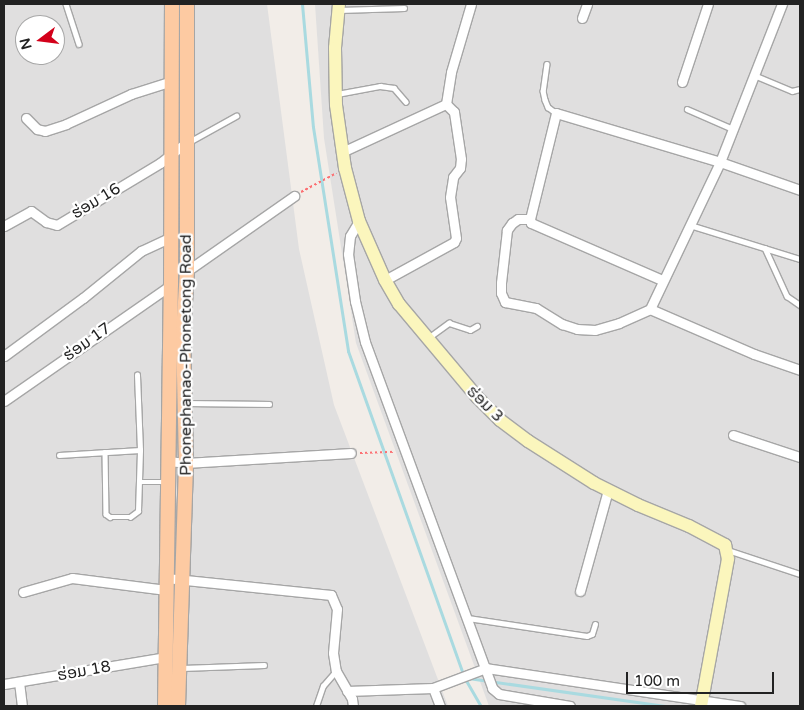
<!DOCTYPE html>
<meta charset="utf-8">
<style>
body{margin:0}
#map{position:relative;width:804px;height:710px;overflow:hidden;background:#f2ede8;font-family:"Varela Round","Noto Sans Lao",sans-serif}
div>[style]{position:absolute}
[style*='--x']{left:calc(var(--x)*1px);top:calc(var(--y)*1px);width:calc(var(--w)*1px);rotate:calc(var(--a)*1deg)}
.residential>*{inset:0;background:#e0dfdf}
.stream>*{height:3px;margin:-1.5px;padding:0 1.5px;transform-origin:1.5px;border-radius:1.5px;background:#a9dae0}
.path>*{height:2px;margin-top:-1px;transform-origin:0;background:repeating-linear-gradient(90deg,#fc6f72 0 2.5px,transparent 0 5px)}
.roads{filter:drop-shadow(1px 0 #a6a6a6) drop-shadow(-1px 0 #a6a6a6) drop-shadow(0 1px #a6a6a6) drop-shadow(0 -1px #a6a6a6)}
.lane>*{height:4.5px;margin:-2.25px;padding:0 2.25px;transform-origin:2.25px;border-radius:2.25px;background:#fff}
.street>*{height:9px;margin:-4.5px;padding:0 4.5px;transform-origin:4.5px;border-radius:4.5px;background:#fff}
.secondary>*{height:12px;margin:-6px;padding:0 6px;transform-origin:6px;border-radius:6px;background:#fbf6bd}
.primary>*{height:14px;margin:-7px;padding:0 7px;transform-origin:7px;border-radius:7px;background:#fdcaa2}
span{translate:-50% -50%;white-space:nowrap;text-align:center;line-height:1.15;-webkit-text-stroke:4.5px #fff;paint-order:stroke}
.street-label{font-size:16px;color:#222}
.frame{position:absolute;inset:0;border:5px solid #222;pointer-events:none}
.north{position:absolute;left:15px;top:15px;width:50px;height:50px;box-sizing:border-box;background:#fff;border:1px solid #a7a7a7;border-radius:50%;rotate:255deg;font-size:14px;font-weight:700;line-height:20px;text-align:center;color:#222}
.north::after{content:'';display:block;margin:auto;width:18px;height:22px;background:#d3001a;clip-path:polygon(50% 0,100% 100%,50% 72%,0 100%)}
.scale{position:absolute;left:626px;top:672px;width:148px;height:22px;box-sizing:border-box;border:2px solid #222;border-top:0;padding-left:6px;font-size:15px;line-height:18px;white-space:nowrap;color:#222;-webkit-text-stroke:4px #fff;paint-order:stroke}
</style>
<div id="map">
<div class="residential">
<i style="clip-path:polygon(evenodd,4px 4px,267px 4px,299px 249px,334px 405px,448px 706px,4px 706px,4px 4px,25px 25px,55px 25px,55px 55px,25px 55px,25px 25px)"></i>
<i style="clip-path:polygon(315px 4px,800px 4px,800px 706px,489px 706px,356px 343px,324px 138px)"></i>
</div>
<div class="stream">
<i style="--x:302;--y:4;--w:123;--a:84.9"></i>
<i style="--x:313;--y:127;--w:227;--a:81.1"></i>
<i style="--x:348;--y:351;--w:346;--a:70.4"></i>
<i style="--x:464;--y:677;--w:34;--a:60"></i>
<i style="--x:468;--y:678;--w:199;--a:8.1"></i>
</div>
<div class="path">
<i style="--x:301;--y:192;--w:40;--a:-28"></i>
<i style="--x:360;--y:453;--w:35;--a:-2"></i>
</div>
<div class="roads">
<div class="lane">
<i style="--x:66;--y:4;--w:42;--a:72"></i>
<i style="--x:339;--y:10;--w:65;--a:-1.8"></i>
<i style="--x:547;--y:64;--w:27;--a:98"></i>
<i style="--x:543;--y:91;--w:9;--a:77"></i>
<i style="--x:545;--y:100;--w:8;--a:67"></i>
<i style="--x:548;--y:107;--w:10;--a:37"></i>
<i style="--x:754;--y:75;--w:41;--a:22.8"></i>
<i style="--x:792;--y:91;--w:8;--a:-14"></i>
<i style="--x:337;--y:94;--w:44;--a:-10.5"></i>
<i style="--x:380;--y:86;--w:14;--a:8"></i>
<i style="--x:394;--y:88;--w:18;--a:49"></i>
<i style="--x:687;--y:109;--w:50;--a:23.5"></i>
<i style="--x:189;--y:142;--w:54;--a:-29"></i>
<i style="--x:690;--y:225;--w:115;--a:17.2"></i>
<i style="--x:765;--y:248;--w:53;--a:65.4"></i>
<i style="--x:787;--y:296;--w:16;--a:35"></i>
<i style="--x:428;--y:338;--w:26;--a:-36"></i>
<i style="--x:449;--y:323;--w:22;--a:18"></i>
<i style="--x:470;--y:330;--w:8;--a:-30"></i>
<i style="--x:188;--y:403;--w:81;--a:0.7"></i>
<i style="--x:105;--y:452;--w:62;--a:89.1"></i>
<i style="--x:106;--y:514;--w:5;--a:37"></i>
<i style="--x:110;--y:517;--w:20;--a:0"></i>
<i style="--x:130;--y:517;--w:10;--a:-37"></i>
<i style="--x:138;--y:511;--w:61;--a:-88.1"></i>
<i style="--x:140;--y:450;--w:75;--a:-92.3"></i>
<i style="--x:59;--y:455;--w:81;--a:-3.5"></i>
<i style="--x:139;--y:482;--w:26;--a:0"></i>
<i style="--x:728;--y:550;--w:76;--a:18.4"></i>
<i style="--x:468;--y:618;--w:120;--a:8.6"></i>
<i style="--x:587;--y:636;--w:5;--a:-22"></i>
<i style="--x:592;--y:634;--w:10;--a:-73"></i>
<i style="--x:182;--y:668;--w:82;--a:-2.1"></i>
<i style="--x:316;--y:706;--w:21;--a:-71"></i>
<i style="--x:323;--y:686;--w:20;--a:-49"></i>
</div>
<div class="street">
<i style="--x:582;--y:18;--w:15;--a:-70"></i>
<i style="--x:682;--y:82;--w:82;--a:-71.6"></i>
<i style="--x:26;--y:118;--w:16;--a:45"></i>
<i style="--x:37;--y:129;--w:8;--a:14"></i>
<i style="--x:45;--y:131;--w:22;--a:-18"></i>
<i style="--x:66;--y:124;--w:72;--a:-24.8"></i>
<i style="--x:131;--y:94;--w:43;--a:-17.6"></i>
<i style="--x:342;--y:152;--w:115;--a:-24.8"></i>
<i style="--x:530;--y:219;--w:12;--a:180"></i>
<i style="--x:518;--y:219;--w:7;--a:146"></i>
<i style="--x:512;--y:223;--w:9;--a:126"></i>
<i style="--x:507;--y:230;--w:53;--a:96.5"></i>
<i style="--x:501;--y:283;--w:10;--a:90"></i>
<i style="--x:501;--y:293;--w:10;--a:66"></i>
<i style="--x:505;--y:302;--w:32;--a:11"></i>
<i style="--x:536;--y:308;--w:31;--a:32"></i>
<i style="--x:562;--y:324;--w:16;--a:18"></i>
<i style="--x:577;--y:329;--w:18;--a:3"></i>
<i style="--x:595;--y:330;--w:25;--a:-16"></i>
<i style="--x:619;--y:323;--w:34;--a:-24"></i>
<i style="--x:650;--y:309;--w:163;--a:-64.5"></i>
<i style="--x:720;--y:162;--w:170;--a:-68.6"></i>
<i style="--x:359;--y:221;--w:17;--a:121"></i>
<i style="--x:350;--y:236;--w:18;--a:96"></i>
<i style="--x:348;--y:254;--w:48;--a:81.5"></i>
<i style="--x:355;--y:301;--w:42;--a:76.3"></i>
<i style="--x:365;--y:342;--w:369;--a:69.8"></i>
<i style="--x:492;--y:688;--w:9;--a:41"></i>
<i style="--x:499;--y:694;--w:72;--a:9.6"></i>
<i style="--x:4;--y:226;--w:31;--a:-29"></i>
<i style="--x:31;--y:211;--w:19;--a:36"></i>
<i style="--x:46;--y:222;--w:11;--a:15"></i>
<i style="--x:57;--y:225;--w:120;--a:-31"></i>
<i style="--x:160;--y:163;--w:33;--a:-38"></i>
<i style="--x:187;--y:271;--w:131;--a:-35"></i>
<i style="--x:385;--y:280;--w:79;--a:-28.8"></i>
<i style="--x:454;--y:242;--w:4;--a:-63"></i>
<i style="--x:456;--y:238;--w:41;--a:-98.3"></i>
<i style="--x:450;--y:197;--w:20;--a:-81"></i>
<i style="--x:453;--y:177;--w:11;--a:-52"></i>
<i style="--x:460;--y:168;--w:9;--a:-84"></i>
<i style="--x:461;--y:159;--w:48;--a:-98.5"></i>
<i style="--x:454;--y:112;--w:11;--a:-135"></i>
<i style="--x:446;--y:104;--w:32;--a:-81"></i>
<i style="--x:451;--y:72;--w:71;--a:-73.6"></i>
<i style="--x:662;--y:280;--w:143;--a:-156.5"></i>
<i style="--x:531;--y:223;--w:4;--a:-104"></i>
<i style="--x:530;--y:219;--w:109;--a:-76.2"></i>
<i style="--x:556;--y:113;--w:171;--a:16.6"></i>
<i style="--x:720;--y:162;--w:85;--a:19.3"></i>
<i style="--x:650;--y:309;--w:113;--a:23.4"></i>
<i style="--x:754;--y:354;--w:49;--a:19.2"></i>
<i style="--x:4;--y:356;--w:98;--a:-36.3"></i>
<i style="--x:83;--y:298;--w:75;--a:-39"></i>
<i style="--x:141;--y:251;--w:33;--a:-25"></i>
<i style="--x:4;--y:401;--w:203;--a:-34.8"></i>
<i style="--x:733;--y:435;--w:71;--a:18.2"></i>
<i style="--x:168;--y:461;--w:18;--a:6"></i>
<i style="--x:186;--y:463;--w:165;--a:-3.5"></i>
<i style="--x:166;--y:578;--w:166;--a:5.9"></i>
<i style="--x:331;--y:595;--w:15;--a:67"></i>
<i style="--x:337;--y:609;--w:44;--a:95.2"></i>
<i style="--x:333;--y:653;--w:18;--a:81"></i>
<i style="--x:336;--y:671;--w:32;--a:60"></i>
<i style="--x:352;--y:699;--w:7;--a:82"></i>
<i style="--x:580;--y:591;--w:105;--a:-74.5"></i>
<i style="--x:23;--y:592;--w:51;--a:-15.9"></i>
<i style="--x:72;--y:578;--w:95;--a:7.3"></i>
<i style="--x:19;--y:682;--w:24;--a:83"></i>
<i style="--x:4;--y:684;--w:163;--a:-9.5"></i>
<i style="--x:433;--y:688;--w:19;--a:69"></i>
<i style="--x:347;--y:691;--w:86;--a:-2"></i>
<i style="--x:433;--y:688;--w:57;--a:-20.7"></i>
<i style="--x:486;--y:668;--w:257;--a:8.5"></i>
</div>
<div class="secondary">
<i style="--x:339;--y:4;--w:44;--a:95.2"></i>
<i style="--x:335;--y:48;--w:57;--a:89"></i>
<i style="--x:336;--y:105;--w:64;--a:81.9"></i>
<i style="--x:345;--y:168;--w:55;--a:75.2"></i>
<i style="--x:359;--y:221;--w:64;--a:66.2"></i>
<i style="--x:385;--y:280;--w:28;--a:60"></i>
<i style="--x:399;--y:304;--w:121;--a:50"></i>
<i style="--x:477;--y:397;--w:33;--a:45"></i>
<i style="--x:500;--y:420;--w:35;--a:37"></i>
<i style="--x:528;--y:441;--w:78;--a:32.5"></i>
<i style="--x:594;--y:483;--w:49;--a:26.6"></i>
<i style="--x:638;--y:505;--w:55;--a:22.4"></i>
<i style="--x:689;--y:526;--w:41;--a:27.8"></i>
<i style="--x:725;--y:545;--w:14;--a:78"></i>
<i style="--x:728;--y:559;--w:149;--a:100.4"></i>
</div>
<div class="primary">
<i style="--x:165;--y:706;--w:421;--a:-89.2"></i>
<i style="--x:171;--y:285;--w:281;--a:-89.8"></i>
<i style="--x:178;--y:706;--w:243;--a:-88.1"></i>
<i style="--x:186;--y:463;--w:130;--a:-91.3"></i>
<i style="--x:183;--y:333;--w:62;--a:-86.3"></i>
<i style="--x:187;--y:271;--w:267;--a:-90"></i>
</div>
</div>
<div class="street-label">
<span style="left:96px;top:201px;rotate:-31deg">ຮ່ອມ 16</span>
<span style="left:87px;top:342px;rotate:-35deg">ຮ່ອມ 17</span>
<span style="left:186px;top:355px;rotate:-90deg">Phonephanao-Phonetong Road</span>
<span style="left:485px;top:404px;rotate:44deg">ຮ່ອມ 3</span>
<span style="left:84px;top:671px;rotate:-10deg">ຮ່ອມ 18</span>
</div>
<div class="frame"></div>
<div class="north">N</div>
<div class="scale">100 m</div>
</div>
